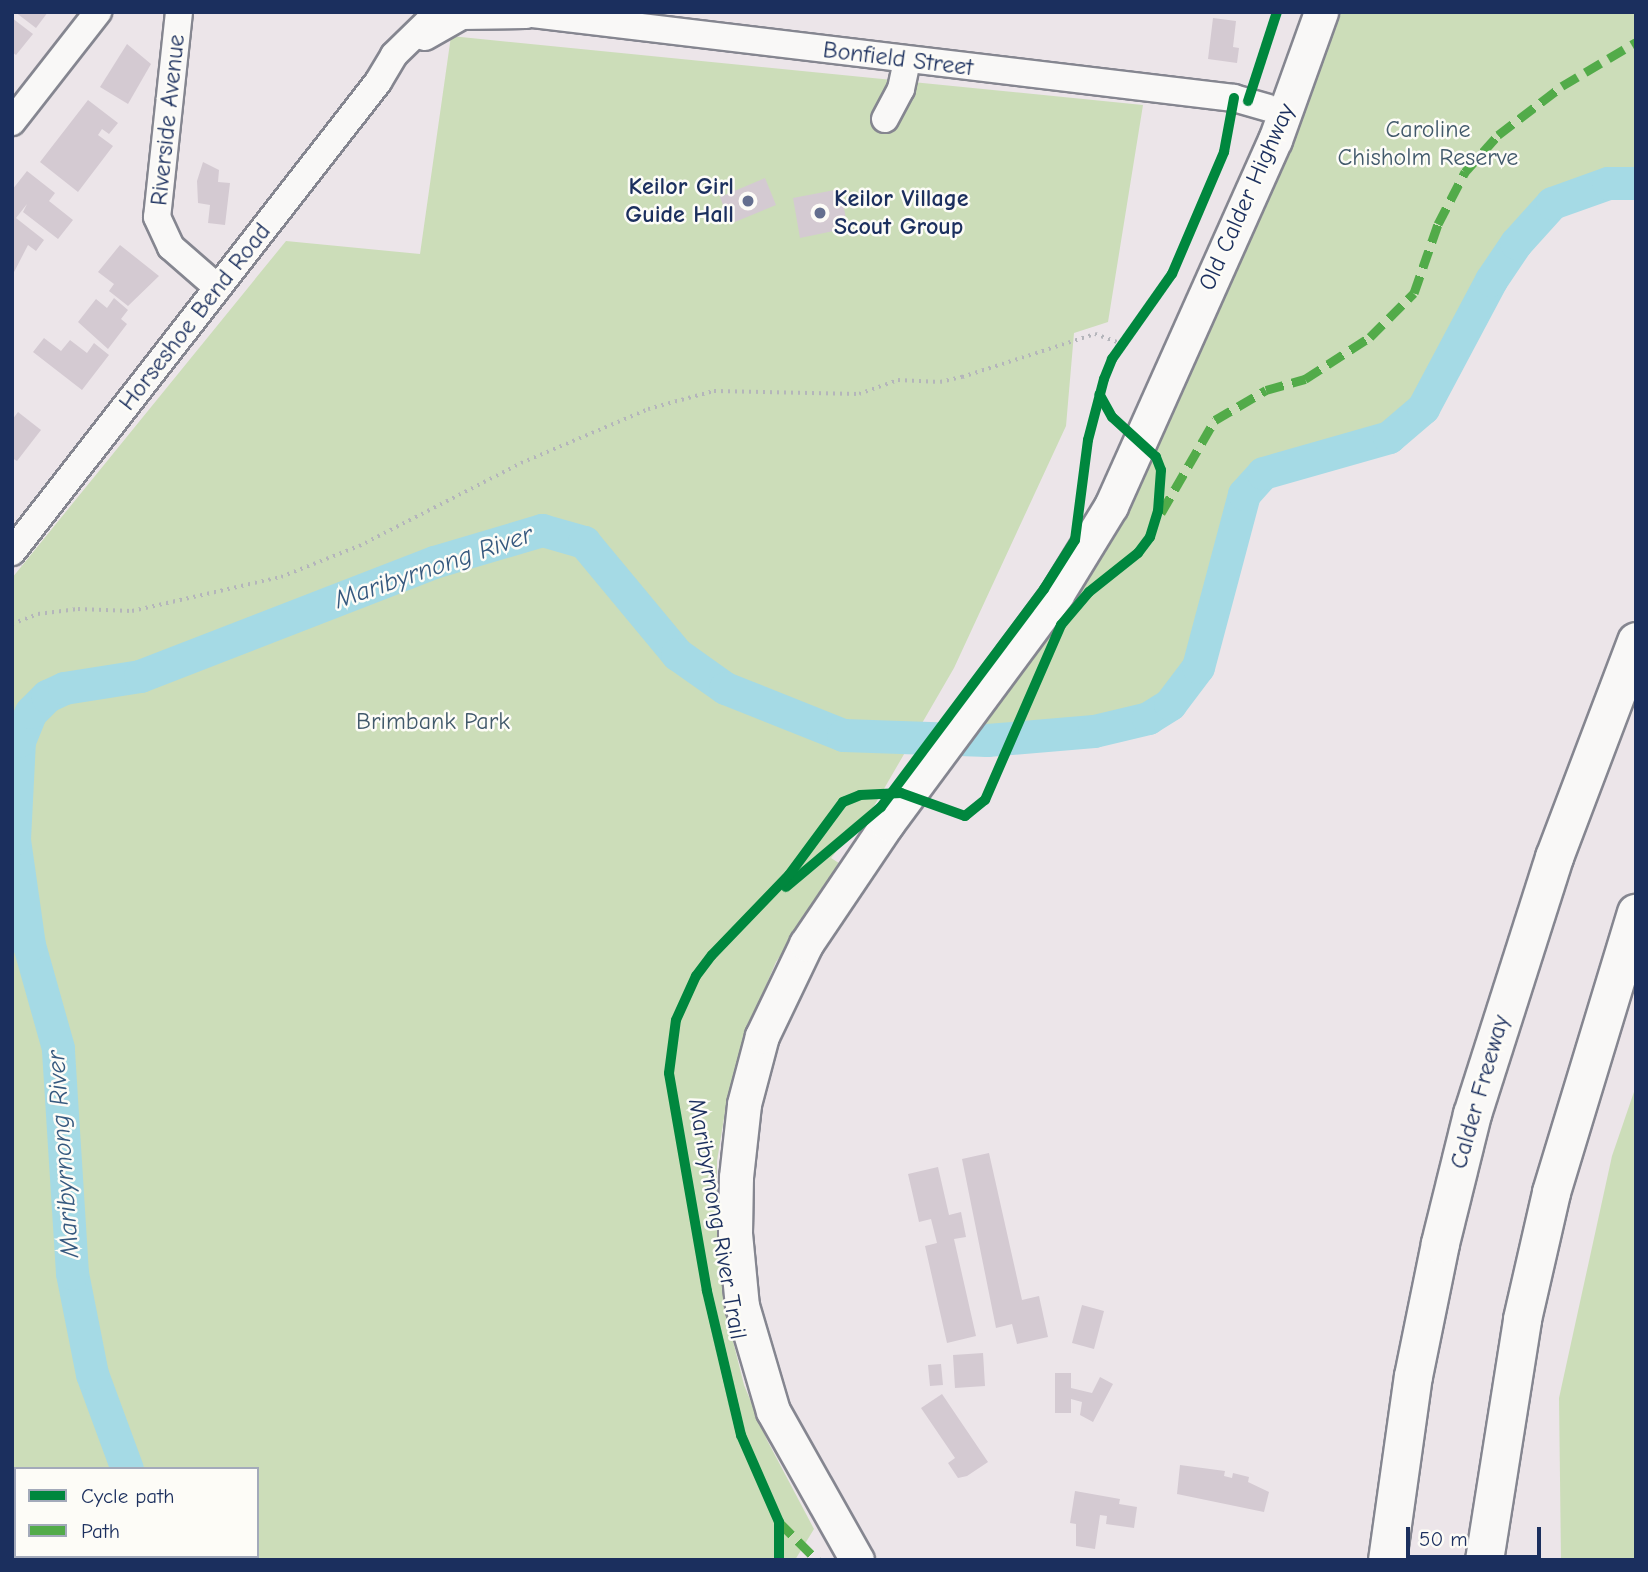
<!DOCTYPE html>
<style>
body{margin:0}
#map{position:relative;width:1648px;height:1572px;overflow:hidden;background:#ece5e9;font-family:"Comic Neue",sans-serif}
div>[style]{position:absolute}
[style*='--x']{left:calc(var(--x)*1px);top:calc(var(--y)*1px);width:calc(var(--w)*1px);rotate:calc(var(--a)*1deg)}
.green>*{inset:0;background:#ccddb9}
.river>*{height:33px;margin:-16.5px;padding:0 16.5px;transform-origin:16.5px;border-radius:16.5px;background:#a5dae5}
.building>*{inset:0;background:#d4cad2}
.path>*{height:3.5px;margin-top:-1.75px;transform-origin:0;background:repeating-linear-gradient(90deg,#b4b5bb 0 2px,transparent 0 7px)}
.roads{filter:drop-shadow(2px 0 #858690) drop-shadow(-2px 0 #858690) drop-shadow(0 2px #858690) drop-shadow(0 -2px #858690)}
.minor>*{height:26px;margin:-13px;padding:0 13px;transform-origin:13px;border-radius:13px;background:#f9f8f7}
.major>*{height:33px;margin:-16.5px;padding:0 16.5px;transform-origin:16.5px;border-radius:16.5px;background:#f9f8f7}
.highway>*{height:37px;margin:-18.5px;padding:0 18.5px;transform-origin:18.5px;border-radius:18.5px;background:#f9f8f7}
.quiet>*{height:9px;margin-top:-4.5px;transform-origin:0;background:repeating-linear-gradient(90deg,#52ab49 0 18px,transparent 0 27px)}
.cycleway>*{height:10px;margin:-5px;padding:0 5px;transform-origin:5px;border-radius:5px;background:#00873e}
.dots>*{width:19px;height:19px;translate:-50% -50%;box-sizing:border-box;border:4px solid #fdfcf7;border-radius:50%}
span{translate:-50% -50%;white-space:nowrap;text-align:center;line-height:1.15;-webkit-text-stroke:5px #fdfcf7;paint-order:stroke}
.street-label{font-size:24px;color:#1b2f5e}
.park-label{font-size:24px;color:#41596b}
.poi-label{font-size:24px;color:#1b2f5e;font-weight:700}
.right{translate:-100% -50%;text-align:right}
.left{translate:0 -50%;text-align:left}
.water-label{font-size:26px;color:#36597f;font-style:italic}
.frame{position:absolute;inset:0;border:14px solid #1b2f5e;pointer-events:none}
.legend{position:absolute;left:14px;top:1467px;width:245px;height:91px;box-sizing:border-box;background:#fdfcf7;border:2px solid #a3aaba;margin:0;padding:9px 12px;list-style:none;font-size:21px;color:#1b2f5e}
.legend li{display:flex;align-items:center;gap:14px;height:35px}
.legend b{width:35px;border:2px solid #a3aaba}
.scale{position:absolute;left:1406px;top:1527px;width:135px;height:32px;box-sizing:border-box;border:4px solid #1b2f5e;border-top:0;padding-left:9px;font-size:21px;line-height:24px;white-space:nowrap;color:#1b2f5e;-webkit-text-stroke:5px #fdfcf7;paint-order:stroke}
</style>
<div id="map">
<div class="green">
<i style="clip-path:polygon(1333px 12px,1636px 12px,1636px 183px,1608px 183px,1552px 204px,1516px 243px,1491px 280px,1423px 408px,1389px 437px,1263px 473px,1244px 494px,1198px 667px,1170px 704px,1148px 718px,1094px 731px,968px 739px,1048px 629px)"></i>
<i style="clip-path:polygon(evenodd,451px 36px,1143px 105px,1108px 322px,1074px 333px,1066px 426px,954px 668px,874px 806px,831px 858px,842px 865px,776px 962px,749px 1025px,727px 1100px,717px 1161px,717px 1221px,732px 1337px,744px 1385px,767px 1440px,814px 1529px,795px 1560px,12px 1560px,12px 578px,286px 241px,420px 254px,451px 36px,16px 1469px,257px 1469px,257px 1556px,16px 1556px,16px 1469px)"></i>
<i style="clip-path:polygon(1636px 1086px,1636px 1560px,1561px 1560px,1559px 1398px,1612px 1156px)"></i>
</div>
<div class="river">
<i style="--x:127;--y:1469;--w:101;--a:-110.2"></i>
<i style="--x:92;--y:1374;--w:103;--a:-101.2"></i>
<i style="--x:72;--y:1273;--w:225;--a:-93.6"></i>
<i style="--x:58;--y:1048;--w:107;--a:-105.7"></i>
<i style="--x:29;--y:945;--w:107;--a:-98.1"></i>
<i style="--x:14;--y:839;--w:98;--a:-87.1"></i>
<i style="--x:19;--y:741;--w:31;--a:-68"></i>
<i style="--x:31;--y:712;--w:23;--a:-45"></i>
<i style="--x:47;--y:696;--w:19;--a:-25"></i>
<i style="--x:64;--y:688;--w:77;--a:-9"></i>
<i style="--x:140;--y:676;--w:315;--a:-21.2"></i>
<i style="--x:434;--y:562;--w:113;--a:-16.5"></i>
<i style="--x:542;--y:530;--w:44;--a:15.9"></i>
<i style="--x:584;--y:542;--w:146;--a:50.3"></i>
<i style="--x:677;--y:654;--w:59;--a:35.3"></i>
<i style="--x:725;--y:688;--w:127;--a:21.7"></i>
<i style="--x:843;--y:735;--w:144;--a:2"></i>
<i style="--x:987;--y:740;--w:107;--a:-4.8"></i>
<i style="--x:1094;--y:731;--w:56;--a:-13.5"></i>
<i style="--x:1148;--y:718;--w:26;--a:-32"></i>
<i style="--x:1170;--y:704;--w:46;--a:-52.9"></i>
<i style="--x:1198;--y:667;--w:179;--a:-75.1"></i>
<i style="--x:1244;--y:494;--w:28;--a:-48"></i>
<i style="--x:1263;--y:473;--w:131;--a:-15.9"></i>
<i style="--x:1389;--y:437;--w:45;--a:-40.5"></i>
<i style="--x:1423;--y:408;--w:145;--a:-62"></i>
<i style="--x:1491;--y:280;--w:45;--a:-56"></i>
<i style="--x:1516;--y:243;--w:54;--a:-48"></i>
<i style="--x:1552;--y:203;--w:59;--a:-19.7"></i>
<i style="--x:1608;--y:183;--w:28;--a:0"></i>
<i style="--x:171;--y:1556;--w:4;--a:63"></i>
</div>
<div class="building">
<i style="clip-path:polygon(15px 12px,48px 12px,36px 28px)"></i>
<i style="clip-path:polygon(12px 18px,33px 34px,16px 55px,12px 52px)"></i>
<i style="clip-path:polygon(1213px 18px,1236px 21px,1233px 47px,1239px 48px,1237px 63px,1208px 59px)"></i>
<i style="clip-path:polygon(127px 44px,151px 64px,128px 104px,100px 87px)"></i>
<i style="clip-path:polygon(88px 100px,118px 123px,109px 134px,102px 129px,98px 135px,113px 146px,78px 192px,40px 162px)"></i>
<i style="clip-path:polygon(203px 162px,219px 170px,218px 182px,230px 183px,225px 225px,208px 223px,210px 205px,198px 203px,197px 181px)"></i>
<i style="clip-path:polygon(27px 171px,55px 193px,49px 201px,73px 220px,58px 239px,23px 212px,27px 204px,16px 218px,44px 240px,36px 251px,28px 245px,12px 276px,12px 190px)"></i>
<i style="clip-path:polygon(765px 178px,776px 205px,730px 224px,720px 197px)"></i>
<i style="clip-path:polygon(840px 189px,848px 228px,800px 238px,793px 198px)"></i>
<i style="clip-path:polygon(120px 245px,159px 276px,128px 306px,109px 291px,114px 284px,98px 272px)"></i>
<i style="clip-path:polygon(114px 298px,128px 310px,121px 319px,127px 324px,108px 349px,78px 322px,96px 299px,107px 308px)"></i>
<i style="clip-path:polygon(44px 338px,61px 351px,70px 340px,87px 353px,94px 343px,109px 355px,82px 390px,33px 352px)"></i>
<i style="clip-path:polygon(18px 412px,41px 430px,17px 461px,12px 458px,12px 420px)"></i>
<i style="clip-path:polygon(989px 1153px,1022px 1300px,1039px 1296px,1048px 1337px,1017px 1344px,1012px 1324px,996px 1328px,962px 1159px)"></i>
<i style="clip-path:polygon(938px 1167px,949px 1215px,961px 1212px,966px 1237px,954px 1239px,976px 1336px,947px 1343px,925px 1246px,937px 1243px,931px 1219px,919px 1222px,908px 1174px)"></i>
<i style="clip-path:polygon(1082px 1305px,1104px 1311px,1094px 1349px,1072px 1343px)"></i>
<i style="clip-path:polygon(983px 1353px,985px 1386px,955px 1388px,953px 1355px)"></i>
<i style="clip-path:polygon(941px 1364px,943px 1385px,930px 1386px,928px 1365px)"></i>
<i style="clip-path:polygon(1055px 1373px,1071px 1373px,1071px 1388px,1092px 1393px,1100px 1377px,1113px 1384px,1093px 1422px,1080px 1415px,1082px 1402px,1071px 1399px,1071px 1413px,1055px 1413px)"></i>
<i style="clip-path:polygon(942px 1394px,988px 1462px,967px 1476px,958px 1478px,948px 1463px,955px 1458px,921px 1408px)"></i>
<i style="clip-path:polygon(1180px 1465px,1225px 1471px,1224px 1476px,1232px 1478px,1233px 1473px,1249px 1477px,1248px 1482px,1269px 1492px,1264px 1512px,1177px 1494px)"></i>
<i style="clip-path:polygon(1075px 1491px,1120px 1499px,1119px 1504px,1137px 1507px,1134px 1528px,1106px 1524px,1107px 1516px,1100px 1515px,1095px 1549px,1076px 1546px,1076px 1524px,1070px 1523px)"></i>
</div>
<div class="path">
<i style="--x:12;--y:624;--w:28;--a:-21"></i>
<i style="--x:38;--y:614;--w:40;--a:-7.1"></i>
<i style="--x:78;--y:609;--w:54;--a:2.1"></i>
<i style="--x:132;--y:611;--w:153;--a:-12.9"></i>
<i style="--x:281;--y:577;--w:84;--a:-21.7"></i>
<i style="--x:359;--y:546;--w:182;--a:-27.1"></i>
<i style="--x:521;--y:463;--w:138;--a:-23"></i>
<i style="--x:648;--y:409;--w:68;--a:-15.3"></i>
<i style="--x:714;--y:391;--w:145;--a:1.2"></i>
<i style="--x:859;--y:394;--w:41;--a:-19.7"></i>
<i style="--x:898;--y:380;--w:42;--a:2.7"></i>
<i style="--x:940;--y:382;--w:23;--a:-13"></i>
<i style="--x:962;--y:377;--w:140;--a:-17.9"></i>
<i style="--x:1095;--y:334;--w:29;--a:20"></i>
</div>
<div class="roads">
<div class="minor">
<i style="--x:179;--y:12;--w:206;--a:96.1"></i>
<i style="--x:157;--y:217;--w:33;--a:65"></i>
<i style="--x:171;--y:247;--w:62;--a:41.1"></i>
<i style="--x:516;--y:12;--w:723;--a:6.83"></i>
<i style="--x:1234;--y:98;--w:35;--a:16"></i>
<i style="--x:425;--y:37;--w:43;--a:-29.6"></i>
<i style="--x:462;--y:16;--w:64;--a:-0.9"></i>
<i style="--x:885;--y:119;--w:34;--a:-62"></i>
<i style="--x:901;--y:89;--w:30;--a:-78"></i>
<i style="--x:12;--y:122;--w:140;--a:-52"></i>
<i style="--x:12;--y:552;--w:596;--a:-52.09"></i>
<i style="--x:378;--y:82;--w:31;--a:-59"></i>
<i style="--x:394;--y:55;--w:62;--a:-44.3"></i>
</div>
<div class="major">
<i style="--x:857;--y:1560;--w:171;--a:-119.4"></i>
<i style="--x:773;--y:1411;--w:109;--a:-106.4"></i>
<i style="--x:742;--y:1306;--w:73;--a:-95.5"></i>
<i style="--x:735;--y:1233;--w:56;--a:-89"></i>
<i style="--x:736;--y:1177;--w:73;--a:-83.7"></i>
<i style="--x:744;--y:1104;--w:70;--a:-75.2"></i>
<i style="--x:762;--y:1036;--w:102;--a:-64.4"></i>
<i style="--x:806;--y:944;--w:145;--a:-56"></i>
<i style="--x:887;--y:824;--w:286;--a:-53.5"></i>
<i style="--x:1057;--y:594;--w:103;--a:-58.5"></i>
<i style="--x:1111;--y:506;--w:401;--a:-65.9"></i>
<i style="--x:1275;--y:140;--w:136;--a:-70.2"></i>
</div>
<div class="highway">
<i style="--x:1387;--y:1560;--w:186;--a:-82"></i>
<i style="--x:1413;--y:1376;--w:136;--a:-78.5"></i>
<i style="--x:1440;--y:1243;--w:133;--a:-76.1"></i>
<i style="--x:1472;--y:1114;--w:270;--a:-72.3"></i>
<i style="--x:1554;--y:857;--w:231;--a:-69.2"></i>
<i style="--x:1484;--y:1560;--w:244;--a:-81"></i>
<i style="--x:1522;--y:1319;--w:130;--a:-77.1"></i>
<i style="--x:1551;--y:1192;--w:292;--a:-73.1"></i>
</div>
</div>
<div class="quiet">
<i style="--x:1161;--y:513;--w:108;--a:-59.9"></i>
<i style="--x:1215;--y:420;--w:59;--a:-30.5"></i>
<i style="--x:1266;--y:390;--w:41;--a:-15.8"></i>
<i style="--x:1305;--y:379;--w:77;--a:-32.9"></i>
<i style="--x:1370;--y:337;--w:62;--a:-45"></i>
<i style="--x:1414;--y:293;--w:73;--a:-70.8"></i>
<i style="--x:1438;--y:224;--w:59;--a:-62.6"></i>
<i style="--x:1465;--y:172;--w:50;--a:-48.3"></i>
<i style="--x:1498;--y:135;--w:81;--a:-37.4"></i>
<i style="--x:1562;--y:86;--w:86;--a:-30.7"></i>
<i style="--x:779;--y:1522;--w:54;--a:45"></i>
</div>
<div class="cycleway">
<i style="--x:1248;--y:101;--w:94;--a:-72"></i>
<i style="--x:786;--y:887;--w:124;--a:-40.1"></i>
<i style="--x:881;--y:807;--w:272;--a:-53.2"></i>
<i style="--x:1044;--y:589;--w:58;--a:-57.7"></i>
<i style="--x:1075;--y:540;--w:101;--a:-82.6"></i>
<i style="--x:1088;--y:440;--w:63;--a:-75.3"></i>
<i style="--x:1104;--y:379;--w:22;--a:-68"></i>
<i style="--x:1112;--y:359;--w:104;--a:-54.8"></i>
<i style="--x:1172;--y:274;--w:133;--a:-66.9"></i>
<i style="--x:1224;--y:152;--w:55;--a:-79.5"></i>
<i style="--x:779;--y:1560;--w:38;--a:-90"></i>
<i style="--x:779;--y:1522;--w:95;--a:-113.6"></i>
<i style="--x:741;--y:1435;--w:148;--a:-103.3"></i>
<i style="--x:707;--y:1291;--w:221;--a:-99.9"></i>
<i style="--x:669;--y:1073;--w:53;--a:-82.5"></i>
<i style="--x:676;--y:1020;--w:48;--a:-65.6"></i>
<i style="--x:696;--y:976;--w:26;--a:-53"></i>
<i style="--x:712;--y:955;--w:111;--a:-46.1"></i>
<i style="--x:789;--y:875;--w:91;--a:-53.5"></i>
<i style="--x:843;--y:802;--w:18;--a:-22"></i>
<i style="--x:860;--y:795;--w:41;--a:-2.8"></i>
<i style="--x:901;--y:793;--w:68;--a:19.8"></i>
<i style="--x:965;--y:816;--w:26;--a:-39"></i>
<i style="--x:985;--y:800;--w:191;--a:-66.5"></i>
<i style="--x:1061;--y:625;--w:43;--a:-49.7"></i>
<i style="--x:1089;--y:592;--w:63;--a:-38.5"></i>
<i style="--x:1138;--y:553;--w:20;--a:-53"></i>
<i style="--x:1150;--y:537;--w:27;--a:-73"></i>
<i style="--x:1158;--y:511;--w:41;--a:-85.8"></i>
<i style="--x:1161;--y:470;--w:14;--a:-111"></i>
<i style="--x:1156;--y:457;--w:59;--a:-137.7"></i>
<i style="--x:1112;--y:417;--w:26;--a:-119"></i>
</div>
<div class="dots">
<i style="left:748px;top:201px;background:#646f8f"></i>
<i style="left:820px;top:213px;background:#646f8f"></i>
</div>
<div class="street-label">
<span style="left:898px;top:59px;rotate:7deg">Bonfield Street</span>
<span style="left:168px;top:120px;rotate:-84deg">Riverside Avenue</span>
<span style="left:1247px;top:197px;rotate:-66deg">Old Calder Highway</span>
<span style="left:195px;top:317px;rotate:-52deg">Horseshoe Bend Road</span>
<span style="left:1480px;top:1092px;rotate:-74deg">Calder Freeway</span>
<span style="left:717px;top:1219px;rotate:80deg">Maribyrnong River Trail</span>
</div>
<div class="park-label">
<span style="left:1428px;top:144px">Caroline<br>Chisholm Reserve</span>
<span style="left:433px;top:722px">Brimbank Park</span>
</div>
<div class="poi-label">
<span class="right" style="left:734px;top:201px">Keilor Girl<br>Guide Hall</span>
<span class="left" style="left:834px;top:213px">Keilor Village<br>Scout Group</span>
</div>
<div class="water-label">
<span style="left:434px;top:568px;rotate:-19deg">Maribyrnong River</span>
<span style="left:64px;top:1154px;rotate:-94deg">Maribyrnong River</span>
</div>
<div class="frame"></div>
<ul class="legend">
<li><b style="height:9px;background:#00873e"></b>Cycle path</li>
<li><b style="height:9px;background:#52ab49"></b>Path</li>
</ul>
<div class="scale">50 m</div>
</div>
